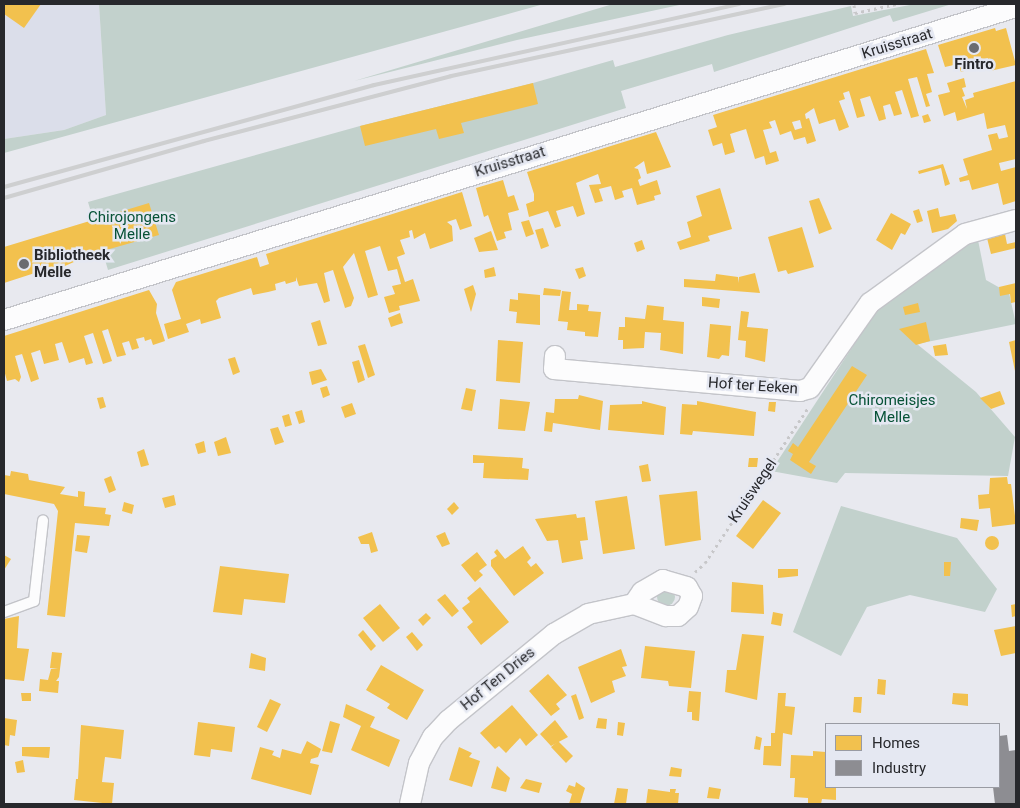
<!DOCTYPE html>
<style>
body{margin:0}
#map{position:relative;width:1020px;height:808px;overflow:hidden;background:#e8e9ef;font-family:Roboto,sans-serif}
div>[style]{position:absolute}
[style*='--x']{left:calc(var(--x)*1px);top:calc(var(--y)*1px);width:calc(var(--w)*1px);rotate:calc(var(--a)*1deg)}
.built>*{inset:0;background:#dbdeea}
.green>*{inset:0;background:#c2d1cc}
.round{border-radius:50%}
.homes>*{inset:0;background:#f2c14e}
.industry>*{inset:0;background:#8d8d92}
.path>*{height:3px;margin-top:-1.5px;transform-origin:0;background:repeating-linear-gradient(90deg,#c7c7c9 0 2.5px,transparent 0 6.5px)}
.roads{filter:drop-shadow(1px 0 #c3c4c9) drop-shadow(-1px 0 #c3c4c9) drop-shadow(0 1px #c3c4c9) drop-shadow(0 -1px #c3c4c9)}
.lane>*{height:10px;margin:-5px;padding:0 5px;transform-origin:5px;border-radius:5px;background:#fcfcfd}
.street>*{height:20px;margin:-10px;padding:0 10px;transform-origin:10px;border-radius:10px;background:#fcfcfd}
.rail>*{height:4px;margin:-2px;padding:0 2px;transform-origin:2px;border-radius:2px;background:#cecfd0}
.dots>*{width:14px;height:14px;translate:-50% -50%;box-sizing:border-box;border:2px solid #e5e8f2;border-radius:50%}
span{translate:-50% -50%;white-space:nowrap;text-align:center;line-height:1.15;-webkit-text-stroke:5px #e5e8f2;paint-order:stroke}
.street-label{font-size:15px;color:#27282c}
.poi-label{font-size:15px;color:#27282c;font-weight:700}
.left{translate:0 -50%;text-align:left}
.park-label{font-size:15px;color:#075237}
.frame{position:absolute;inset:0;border:5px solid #27282c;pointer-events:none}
.legend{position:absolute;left:825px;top:723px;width:175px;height:65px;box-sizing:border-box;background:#e5e8f2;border:1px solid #999ba3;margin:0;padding:6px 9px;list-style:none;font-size:15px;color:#27282c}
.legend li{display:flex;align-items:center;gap:10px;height:25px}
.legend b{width:25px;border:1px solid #999ba3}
</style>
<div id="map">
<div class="built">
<i style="clip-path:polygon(4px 4px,99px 4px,106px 115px,64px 130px,4px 139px)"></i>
</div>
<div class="green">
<i style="clip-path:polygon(99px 4px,544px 4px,4px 153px,4px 139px,64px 130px,106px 115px)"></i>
<i style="clip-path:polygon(613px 4px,684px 4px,517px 40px,354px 81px)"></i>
<i style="clip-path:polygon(915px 4px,952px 4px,893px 22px,890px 15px,714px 72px,712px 64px,621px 91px,626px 108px,108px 270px,88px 202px,360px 126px,533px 83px,613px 60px,615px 67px,728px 35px,851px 6px,853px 16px)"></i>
<i style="clip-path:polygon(978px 240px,986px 280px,1009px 293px,1016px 324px,917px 344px,976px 392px,1015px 437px,1008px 476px,845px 473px,837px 483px,771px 471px,876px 311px,971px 242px)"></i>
<i style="clip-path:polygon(841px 506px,957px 538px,997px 589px,985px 612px,910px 595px,867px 607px,841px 656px,793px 632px)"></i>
<i class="round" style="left:657px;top:588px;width:18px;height:18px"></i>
</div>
<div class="homes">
<i style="clip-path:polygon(4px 4px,41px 4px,24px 28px,4px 14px)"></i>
<i style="clip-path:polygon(995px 28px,996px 31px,1006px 28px,1016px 65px,990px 71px,989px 68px,982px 70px,981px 66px,961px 72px,958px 64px,945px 67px,938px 45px)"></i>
<i style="clip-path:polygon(evenodd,926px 49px,934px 73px,927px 74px,932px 92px,926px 94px,930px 106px,926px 107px,917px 77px,908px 79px,919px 116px,911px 118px,902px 90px,895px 92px,902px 114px,894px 116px,890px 104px,883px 106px,886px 119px,879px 121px,870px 96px,860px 99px,865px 116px,857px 118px,849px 91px,843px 93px,845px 99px,839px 101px,849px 127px,839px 131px,835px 119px,819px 124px,814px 108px,805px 114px,806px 119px,809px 118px,816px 141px,807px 144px,805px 137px,794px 140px,791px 131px,780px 135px,775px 120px,769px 122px,772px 128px,763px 130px,770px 153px,776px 151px,779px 161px,766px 165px,764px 156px,755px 159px,746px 129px,730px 134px,735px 152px,725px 155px,722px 143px,713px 146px,708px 130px,717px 127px,713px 115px,926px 49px,800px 120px,802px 128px,795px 130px,792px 122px,800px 120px)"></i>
<i style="clip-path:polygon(964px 78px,966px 87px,962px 88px,965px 96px,962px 97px,967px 109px,965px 100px,974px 97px,973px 93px,1016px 81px,1016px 159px,999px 163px,1001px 171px,1016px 167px,1016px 201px,1003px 205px,998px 183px,972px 190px,969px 180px,960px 182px,959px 178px,968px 175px,963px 159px,992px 150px,988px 135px,997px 133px,999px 139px,1008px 137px,1005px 125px,987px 129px,984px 113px,957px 121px,955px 112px,944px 116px,938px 95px,950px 92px,947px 83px)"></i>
<i style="clip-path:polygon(533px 83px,538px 104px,461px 123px,464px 133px,439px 139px,436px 129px,365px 146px,360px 126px)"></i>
<i style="clip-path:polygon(928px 114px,931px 121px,924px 123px,922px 116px)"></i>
<i style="clip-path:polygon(656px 132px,671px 167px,647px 174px,644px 161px,634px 168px,638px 169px,641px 178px,638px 180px,640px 186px,657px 180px,661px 194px,654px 196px,655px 200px,637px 205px,632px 188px,622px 191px,624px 197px,615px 200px,611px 186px,599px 189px,603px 201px,595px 203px,589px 185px,601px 184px,598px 174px,576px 183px,585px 214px,577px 217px,573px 206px,556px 211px,561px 226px,555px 228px,548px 211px,529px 217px,526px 204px,534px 201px,534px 194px,527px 172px)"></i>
<i style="clip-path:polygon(943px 164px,950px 184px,945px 186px,941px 168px,919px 174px,918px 171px)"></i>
<i style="clip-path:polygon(503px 180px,508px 197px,514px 195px,519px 210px,508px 213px,512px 230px,504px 232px,506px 238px,497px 241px,488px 215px,484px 217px,476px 188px)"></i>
<i style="clip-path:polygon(720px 188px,732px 229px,708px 236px,710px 241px,680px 250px,677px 242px,691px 237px,687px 222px,702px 216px,696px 196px)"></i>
<i style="clip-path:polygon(462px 192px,472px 226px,460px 230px,456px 219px,447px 222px,452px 226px,453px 241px,430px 249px,425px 233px,414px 239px,412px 230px,409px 231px,410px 237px,400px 240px,405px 254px,397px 257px,405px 282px,413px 279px,420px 301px,399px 306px,400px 310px,389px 313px,384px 297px,395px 294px,392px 286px,401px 284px,397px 269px,388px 271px,380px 246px,365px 251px,378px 295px,368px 298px,354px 253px,343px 267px,354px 298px,351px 306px,345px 308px,333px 270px,324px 273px,330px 301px,324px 303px,317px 283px,299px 286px,296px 277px,296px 281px,286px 284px,285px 281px,275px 284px,276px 290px,268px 292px,253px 295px,251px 288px,219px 298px,216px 301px,221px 318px,201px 324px,200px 319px,186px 324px,189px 332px,168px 339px,164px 324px,181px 319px,172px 290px,176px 282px,257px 257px,260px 267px,269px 264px,266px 254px)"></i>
<i style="clip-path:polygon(819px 198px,832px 229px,819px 234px,809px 201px)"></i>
<i style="clip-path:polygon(149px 203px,159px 235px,92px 254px,49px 273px,48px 270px,41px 271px,4px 283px,4px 247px)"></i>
<i style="clip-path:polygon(938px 208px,940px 217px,955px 214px,957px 221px,948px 229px,932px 233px,927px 211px)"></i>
<i style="clip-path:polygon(919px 209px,923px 221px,917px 223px,913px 211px)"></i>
<i style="clip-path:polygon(891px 213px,911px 224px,905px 235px,901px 233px,892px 250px,876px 240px)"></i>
<i style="clip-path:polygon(529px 220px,534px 234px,526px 237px,521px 222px)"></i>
<i style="clip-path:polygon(802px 227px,814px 267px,788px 274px,786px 270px,778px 272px,768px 237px)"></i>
<i style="clip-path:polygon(543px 228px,549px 246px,541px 249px,535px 230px)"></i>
<i style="clip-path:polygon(491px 231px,498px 250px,479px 252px,474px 238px)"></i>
<i style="clip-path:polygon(1005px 234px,1007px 244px,1016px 242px,1016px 248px,991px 254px,987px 238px)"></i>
<i style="clip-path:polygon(642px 240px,645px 249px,637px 252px,634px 243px)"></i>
<i style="clip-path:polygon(494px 267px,496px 276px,485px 278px,484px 270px)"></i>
<i style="clip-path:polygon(583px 267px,586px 276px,579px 279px,575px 269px)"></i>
<i style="clip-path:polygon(755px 273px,760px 293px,684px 287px,684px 279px,715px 281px,716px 274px,738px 277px,739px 283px,739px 277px)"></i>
<i style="clip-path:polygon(1016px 283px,1016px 302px,1011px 303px,1010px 294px,1000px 296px,999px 287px)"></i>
<i style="clip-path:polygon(473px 285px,476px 294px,471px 312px,464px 289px)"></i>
<i style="clip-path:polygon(544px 288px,561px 290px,560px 296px,543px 295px)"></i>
<i style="clip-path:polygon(149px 290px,157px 304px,156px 313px,165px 341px,153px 345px,151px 339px,145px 341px,144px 337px,136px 339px,139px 348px,132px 350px,129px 341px,122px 343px,126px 355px,117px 357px,108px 329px,102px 331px,112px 361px,103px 364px,93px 333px,84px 336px,93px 363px,86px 365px,84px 358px,69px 363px,62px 342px,55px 344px,59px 360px,44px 364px,40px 350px,31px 353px,39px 379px,31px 382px,22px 354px,15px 356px,21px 377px,19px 382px,15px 379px,7px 381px,4px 370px,4px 336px)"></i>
<i style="clip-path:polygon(562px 291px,571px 292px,569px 310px,577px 310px,577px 304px,589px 305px,588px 311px,601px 312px,598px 337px,585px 336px,585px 332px,567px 330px,568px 322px,558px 321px)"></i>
<i style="clip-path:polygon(518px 293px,540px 295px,540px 325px,516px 323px,517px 312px,509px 311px,510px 299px,518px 300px)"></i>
<i style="clip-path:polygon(702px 297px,720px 299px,719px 308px,702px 306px)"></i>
<i style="clip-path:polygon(918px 303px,920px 312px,905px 315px,903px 307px)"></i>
<i style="clip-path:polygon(647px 305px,664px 307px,663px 320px,684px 322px,683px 354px,660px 350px,661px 333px,645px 332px,644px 348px,623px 349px,623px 340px,618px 340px,619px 327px,625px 327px,625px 317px,645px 319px)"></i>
<i style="clip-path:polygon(741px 311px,749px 312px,747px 327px,768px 329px,765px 362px,745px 357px,746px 341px,738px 340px)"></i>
<i style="clip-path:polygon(400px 313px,403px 323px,391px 327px,388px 318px)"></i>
<i style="clip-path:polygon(320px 320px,327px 344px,318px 346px,311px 323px)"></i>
<i style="clip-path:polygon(926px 322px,930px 341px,916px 345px,899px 329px)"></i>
<i style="clip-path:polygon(710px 324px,731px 326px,729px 356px,722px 355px,719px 359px,707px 357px)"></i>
<i style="clip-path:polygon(498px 340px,523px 342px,520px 383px,496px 381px)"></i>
<i style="clip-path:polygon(1016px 340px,1016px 370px,1015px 371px,1009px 342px)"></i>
<i style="clip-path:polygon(365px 344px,375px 375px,368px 378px,358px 346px)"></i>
<i style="clip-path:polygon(946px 344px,948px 355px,935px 356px,933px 346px)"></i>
<i style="clip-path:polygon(235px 357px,240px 372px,233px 375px,228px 359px)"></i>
<i style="clip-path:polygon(359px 360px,365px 380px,358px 383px,352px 362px)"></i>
<i style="clip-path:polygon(852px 366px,867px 375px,809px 462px,816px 466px,811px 474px,790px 460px,793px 454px,788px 451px,793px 443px,798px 447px)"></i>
<i style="clip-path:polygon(321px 369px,327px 380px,312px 385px,309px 372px)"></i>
<i style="clip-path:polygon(327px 386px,330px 395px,323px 398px,320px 388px)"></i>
<i style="clip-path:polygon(466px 388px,476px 390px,472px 411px,461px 409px)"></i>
<i style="clip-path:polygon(1000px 391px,1005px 404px,991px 409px,980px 398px)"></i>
<i style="clip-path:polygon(579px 395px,603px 401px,600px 430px,553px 423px,552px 432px,544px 431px,546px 412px,554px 413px,555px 399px,578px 399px)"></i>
<i style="clip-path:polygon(103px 397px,106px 407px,100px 409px,97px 398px)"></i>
<i style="clip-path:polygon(500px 399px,530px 402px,525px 431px,498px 429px)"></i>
<i style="clip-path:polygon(642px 401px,666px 407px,664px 435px,608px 430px,610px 405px,642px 404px)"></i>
<i style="clip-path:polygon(697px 401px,756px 412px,754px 436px,693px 431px,692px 435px,680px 434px,682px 404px,697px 405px)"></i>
<i style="clip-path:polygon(769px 402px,776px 402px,775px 412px,768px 411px)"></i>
<i style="clip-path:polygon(352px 403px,356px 414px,345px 418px,341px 407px)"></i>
<i style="clip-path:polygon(302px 410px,305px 422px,299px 424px,295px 412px)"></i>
<i style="clip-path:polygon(289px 414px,292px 425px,285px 427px,282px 416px)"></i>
<i style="clip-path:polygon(278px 427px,284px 442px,275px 445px,270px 429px)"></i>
<i style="clip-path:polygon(226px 437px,231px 453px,218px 456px,214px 442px)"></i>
<i style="clip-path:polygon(204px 441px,206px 452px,198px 454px,195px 444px)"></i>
<i style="clip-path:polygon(144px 449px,149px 465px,141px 467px,137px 452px)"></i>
<i style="clip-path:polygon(473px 455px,523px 458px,522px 468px,529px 469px,528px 480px,483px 478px,484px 463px,473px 463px)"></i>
<i style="clip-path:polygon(749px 458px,758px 458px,757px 467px,748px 467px)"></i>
<i style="clip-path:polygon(648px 464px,651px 481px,642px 482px,639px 466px)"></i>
<i style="clip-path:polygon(11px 471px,28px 474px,29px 480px,65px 487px,60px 494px,78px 497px,78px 491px,85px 492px,84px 506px,106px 508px,105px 514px,111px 515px,109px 526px,75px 523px,65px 617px,47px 615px,58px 511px,54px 504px,4px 494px,4px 475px,10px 476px)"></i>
<i style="clip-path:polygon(111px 476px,116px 490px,109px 493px,104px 479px)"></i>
<i style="clip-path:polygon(1007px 477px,1008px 484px,1011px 484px,1016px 524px,992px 527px,990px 508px,979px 509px,978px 495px,989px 494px,990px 478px)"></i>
<i style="clip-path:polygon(697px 491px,701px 540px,665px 546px,659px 495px)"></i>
<i style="clip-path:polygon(174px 495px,176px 505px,165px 508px,162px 498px)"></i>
<i style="clip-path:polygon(627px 496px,635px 549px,603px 554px,595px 501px)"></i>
<i style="clip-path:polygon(763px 500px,781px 513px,753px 549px,736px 536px)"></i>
<i style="clip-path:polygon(124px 502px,134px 505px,132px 514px,122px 511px)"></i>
<i style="clip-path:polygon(454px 502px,459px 508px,452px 515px,447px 509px)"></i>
<i style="clip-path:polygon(576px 514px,577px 518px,585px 517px,588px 540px,580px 541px,583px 559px,562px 563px,558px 540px,547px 541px,535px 519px)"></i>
<i style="clip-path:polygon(961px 518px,979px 520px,977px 531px,960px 528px)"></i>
<i style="clip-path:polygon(372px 532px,378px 551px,371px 553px,369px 544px,361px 544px,358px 537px)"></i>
<i style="clip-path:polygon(445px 532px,450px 544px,442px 547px,436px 536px)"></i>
<i style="clip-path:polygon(77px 535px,90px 536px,87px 553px,75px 551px)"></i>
<i class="round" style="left:985px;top:536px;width:14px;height:14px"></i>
<i style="clip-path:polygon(523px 546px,531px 558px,527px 562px,531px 567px,536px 563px,544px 573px,514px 596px,491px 566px,491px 560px,497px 556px,494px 552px,497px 549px,505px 559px)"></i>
<i style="clip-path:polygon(477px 552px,487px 565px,479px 571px,483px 575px,475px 582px,461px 565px)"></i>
<i style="clip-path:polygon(4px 555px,11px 559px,4px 570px)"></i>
<i style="clip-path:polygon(944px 562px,951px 562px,950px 576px,944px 576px)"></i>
<i style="clip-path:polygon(220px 566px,289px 574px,285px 603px,244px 599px,242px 615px,213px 612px)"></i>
<i style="clip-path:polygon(778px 569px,798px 569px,798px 576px,778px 578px)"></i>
<i style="clip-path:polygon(732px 582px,763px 585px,764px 614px,731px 612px)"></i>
<i style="clip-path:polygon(480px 587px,509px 622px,481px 645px,467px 627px,473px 622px,462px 608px,470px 602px,467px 598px)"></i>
<i style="clip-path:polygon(445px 594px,459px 611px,452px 617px,437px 600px)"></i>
<i style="clip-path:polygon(380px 604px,400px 628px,383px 642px,363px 618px)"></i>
<i style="clip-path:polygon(1016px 604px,1016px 616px,1012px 617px,1011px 605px)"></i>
<i style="clip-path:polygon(773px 612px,783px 614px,781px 626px,771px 624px)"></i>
<i style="clip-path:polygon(426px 613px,431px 618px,423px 626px,418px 620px)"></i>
<i style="clip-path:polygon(19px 616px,17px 648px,29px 649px,24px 681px,4px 679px,4px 619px)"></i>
<i style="clip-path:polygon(1016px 626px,1016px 653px,1001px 656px,994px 630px)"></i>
<i style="clip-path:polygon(363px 630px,376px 646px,371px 651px,358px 635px)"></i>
<i style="clip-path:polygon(412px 632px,423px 645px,417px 651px,406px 637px)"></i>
<i style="clip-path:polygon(742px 634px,764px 636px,757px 700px,725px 692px,727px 670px,736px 670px)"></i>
<i style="clip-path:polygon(645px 646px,695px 651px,691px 688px,669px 686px,668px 681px,641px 678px)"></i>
<i style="clip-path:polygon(621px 649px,627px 666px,622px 667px,626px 676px,612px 681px,615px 692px,591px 703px,578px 667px)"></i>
<i style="clip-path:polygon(52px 652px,62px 653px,59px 677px,56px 681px,59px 681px,58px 693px,39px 691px,40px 679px,48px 680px,51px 669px,58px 669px,50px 668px)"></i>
<i style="clip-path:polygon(251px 653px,266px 658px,265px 671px,249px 668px)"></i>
<i style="clip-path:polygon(381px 665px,424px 690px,407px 720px,387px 708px,390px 704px,366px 690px)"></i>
<i style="clip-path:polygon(548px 674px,567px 695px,556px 704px,560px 709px,551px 716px,529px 691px)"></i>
<i style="clip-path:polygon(878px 679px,886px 680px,885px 695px,877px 694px)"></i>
<i style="clip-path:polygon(689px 691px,701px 692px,699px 721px,692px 720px,692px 712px,687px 712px)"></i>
<i style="clip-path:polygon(21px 693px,31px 693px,31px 701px,22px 701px)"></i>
<i style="clip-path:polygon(778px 693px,786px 693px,785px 706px,795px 707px,792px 735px,783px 733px,781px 766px,763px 765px,764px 746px,771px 746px,771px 733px,775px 733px)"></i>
<i style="clip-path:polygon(953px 693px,968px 694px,968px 706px,952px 704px)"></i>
<i style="clip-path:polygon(576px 694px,584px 718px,579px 720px,571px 696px)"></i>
<i style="clip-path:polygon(854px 697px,862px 697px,861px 713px,853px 712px)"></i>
<i style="clip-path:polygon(270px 699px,281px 704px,267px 732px,257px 727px)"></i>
<i style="clip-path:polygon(346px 704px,375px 717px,370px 727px,400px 740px,389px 767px,351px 750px,361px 726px,343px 717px)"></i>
<i style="clip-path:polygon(512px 705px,538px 735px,526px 746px,520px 738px,506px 753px,499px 746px,495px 749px,480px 733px)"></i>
<i style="clip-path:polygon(4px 718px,17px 720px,15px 736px,10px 735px,9px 746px,4px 745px)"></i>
<i style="clip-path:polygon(598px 718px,607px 719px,606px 729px,596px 728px)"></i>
<i style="clip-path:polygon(555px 720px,568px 737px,551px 746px,540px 734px)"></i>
<i style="clip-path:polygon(330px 721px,340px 724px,332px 753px,322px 751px)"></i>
<i style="clip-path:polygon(198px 722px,235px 727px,232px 752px,211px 749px,210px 757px,194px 755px)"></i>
<i style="clip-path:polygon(618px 722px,625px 723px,623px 736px,617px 735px)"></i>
<i style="clip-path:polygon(81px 725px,124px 730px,121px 759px,105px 757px,102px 782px,114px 783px,112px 804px,74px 800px,76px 779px,78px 779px)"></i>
<i style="clip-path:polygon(756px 736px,762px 738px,760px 750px,754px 749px)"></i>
<i style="clip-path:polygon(307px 741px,321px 749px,318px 757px,311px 759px,310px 763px,319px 765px,311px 795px,251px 779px,260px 747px,274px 751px,272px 755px,280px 758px,282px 749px,301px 754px)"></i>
<i style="clip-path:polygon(558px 741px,573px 756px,566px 763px,551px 747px)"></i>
<i style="clip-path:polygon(22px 747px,50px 747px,49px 758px,22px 756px)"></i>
<i style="clip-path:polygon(459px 747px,472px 753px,469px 757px,480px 761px,472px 787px,449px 780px)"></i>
<i style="clip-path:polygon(813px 751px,826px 752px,826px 787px,836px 787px,836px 800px,822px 799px,821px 804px,808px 804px,808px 798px,794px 797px,795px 778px,790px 778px,791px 755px,813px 756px)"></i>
<i style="clip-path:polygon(23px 760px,25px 772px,17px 773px,15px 762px)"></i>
<i style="clip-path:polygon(497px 766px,510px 778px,506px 792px,491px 788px)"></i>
<i style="clip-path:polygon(671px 767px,682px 769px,681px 777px,669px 776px)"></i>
<i style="clip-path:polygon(526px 779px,542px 783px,539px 793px,520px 788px)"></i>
<i style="clip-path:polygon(576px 782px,585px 788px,580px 804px,569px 804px,572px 794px,566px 791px,569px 785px,575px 787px)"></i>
<i style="clip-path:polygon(709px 787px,721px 789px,719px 799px,707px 798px)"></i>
<i style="clip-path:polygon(617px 788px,628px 789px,626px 804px,614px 804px)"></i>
<i style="clip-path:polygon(648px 789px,670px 792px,670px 789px,676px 789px,675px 793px,679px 793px,678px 804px,646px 804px)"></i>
</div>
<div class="industry">
<i style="clip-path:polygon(1007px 735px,1009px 751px,1016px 750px,1016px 804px,995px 804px,993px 787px,999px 787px,999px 736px)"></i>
</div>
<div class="path">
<i style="--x:854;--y:5;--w:8;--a:83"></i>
<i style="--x:855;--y:13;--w:42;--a:-12.4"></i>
<i style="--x:695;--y:572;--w:13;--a:-42"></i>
<i style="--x:705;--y:563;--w:186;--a:-56.4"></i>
</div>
<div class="roads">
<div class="lane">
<i style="--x:4;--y:612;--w:32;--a:-20"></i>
<i style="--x:34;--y:601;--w:81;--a:-83.6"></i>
</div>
<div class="street">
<i style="--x:4;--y:320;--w:1059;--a:-17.19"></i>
<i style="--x:555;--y:356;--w:13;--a:94"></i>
<i style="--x:554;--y:369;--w:247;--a:5.1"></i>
<i style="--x:800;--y:391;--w:10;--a:-17"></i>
<i style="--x:810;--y:388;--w:104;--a:-54.8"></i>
<i style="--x:870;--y:303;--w:117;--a:-36"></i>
<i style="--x:965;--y:234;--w:53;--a:-15.4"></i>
<i style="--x:410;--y:804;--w:42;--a:-77.6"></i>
<i style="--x:419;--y:763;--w:30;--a:-62"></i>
<i style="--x:433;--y:737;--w:23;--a:-47"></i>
<i style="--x:449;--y:720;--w:136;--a:-39.3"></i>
<i style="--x:554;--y:634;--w:39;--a:-30"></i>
<i style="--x:588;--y:614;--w:47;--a:-12.3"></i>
<i style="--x:634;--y:604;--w:34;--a:21"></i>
<i style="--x:666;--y:616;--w:12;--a:0"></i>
<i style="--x:678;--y:616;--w:13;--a:-42"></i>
<i style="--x:688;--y:607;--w:12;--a:-70"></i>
<i style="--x:692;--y:596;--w:10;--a:-119"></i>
<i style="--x:687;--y:587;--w:25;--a:-164"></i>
<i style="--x:663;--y:580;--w:24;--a:150"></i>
<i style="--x:642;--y:592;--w:14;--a:124"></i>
</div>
</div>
<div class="rail">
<i style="--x:4;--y:187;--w:384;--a:-15.4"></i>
<i style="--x:374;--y:85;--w:374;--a:-12.5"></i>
<i style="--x:4;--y:198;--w:208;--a:-15.9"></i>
<i style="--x:204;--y:141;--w:255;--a:-14.7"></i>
<i style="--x:451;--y:76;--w:341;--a:-12.2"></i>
</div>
<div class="dots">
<i style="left:974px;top:48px;background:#6b6c70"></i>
<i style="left:24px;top:264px;background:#6b6c70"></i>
</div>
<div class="street-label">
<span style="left:897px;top:44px;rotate:-17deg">Kruisstraat</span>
<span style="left:510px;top:162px;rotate:-17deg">Kruisstraat</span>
<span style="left:753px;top:386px;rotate:4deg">Hof ter Eeken</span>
<span style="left:753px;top:491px;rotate:-56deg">Kruiswegel</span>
<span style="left:498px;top:679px;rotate:-39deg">Hof Ten Dries</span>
</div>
<div class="poi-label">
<span style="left:974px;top:65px">Fintro</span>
<span class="left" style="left:34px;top:264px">Bibliotheek<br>Melle</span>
</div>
<div class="park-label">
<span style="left:132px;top:226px">Chirojongens<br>Melle</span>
<span style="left:892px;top:409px">Chiromeisjes<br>Melle</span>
</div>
<div class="frame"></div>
<ul class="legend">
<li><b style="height:14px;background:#f2c14e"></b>Homes</li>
<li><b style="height:14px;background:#8d8d92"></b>Industry</li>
</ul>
</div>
